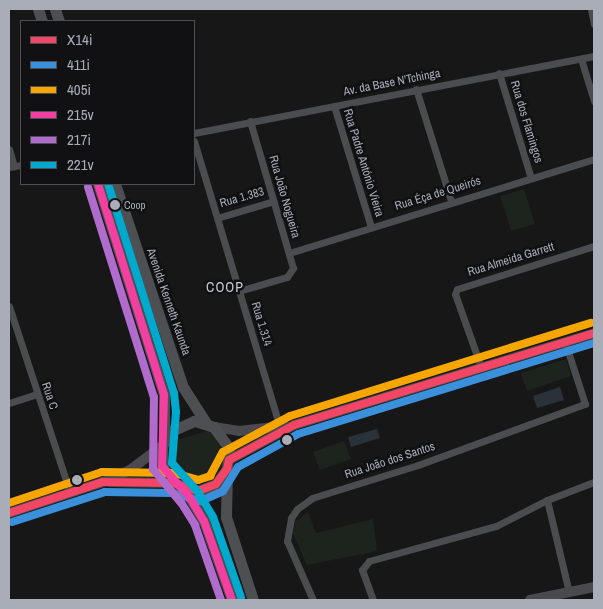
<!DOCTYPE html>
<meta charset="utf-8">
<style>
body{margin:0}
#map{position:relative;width:603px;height:609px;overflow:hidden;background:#171717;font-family:"Archivo Narrow",sans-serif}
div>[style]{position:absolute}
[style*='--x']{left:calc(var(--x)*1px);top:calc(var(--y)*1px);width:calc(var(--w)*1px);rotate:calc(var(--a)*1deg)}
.green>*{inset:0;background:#1d241e}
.water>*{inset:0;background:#2a3239}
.street>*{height:7px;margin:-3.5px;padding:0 3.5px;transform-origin:3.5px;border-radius:3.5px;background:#4b4c50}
.secondary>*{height:10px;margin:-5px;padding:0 5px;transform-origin:5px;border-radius:5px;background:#4a4a4e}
.primary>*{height:11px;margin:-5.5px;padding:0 5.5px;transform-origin:5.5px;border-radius:5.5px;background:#4d4f52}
.bus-1>*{height:8px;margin:-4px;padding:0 4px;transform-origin:4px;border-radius:4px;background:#f34667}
.bus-2>*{height:8px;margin:-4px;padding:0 4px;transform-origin:4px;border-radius:4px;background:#3a90db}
.bus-3>*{height:8px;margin:-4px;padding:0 4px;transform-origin:4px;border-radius:4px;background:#f7a600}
.bus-4>*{height:8px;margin:-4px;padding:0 4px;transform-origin:4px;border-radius:4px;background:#f240a1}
.bus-5>*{height:8px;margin:-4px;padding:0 4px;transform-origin:4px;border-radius:4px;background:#b06ccc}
.bus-6>*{height:8px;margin:-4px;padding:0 4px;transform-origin:4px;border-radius:4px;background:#00a9ce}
.dots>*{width:14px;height:14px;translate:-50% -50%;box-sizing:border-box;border:2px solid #111113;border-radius:50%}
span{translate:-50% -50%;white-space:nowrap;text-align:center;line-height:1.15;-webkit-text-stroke:5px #111113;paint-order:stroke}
.bus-label{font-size:11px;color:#a8adb8}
.left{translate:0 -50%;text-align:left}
.street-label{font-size:12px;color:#a8adb8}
.neighbourhood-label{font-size:14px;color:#c9ccd4;letter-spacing:1px}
.frame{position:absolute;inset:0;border:10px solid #a8adb8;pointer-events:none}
.legend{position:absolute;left:20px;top:20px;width:175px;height:165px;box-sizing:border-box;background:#111113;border:1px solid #4d4f55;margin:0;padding:6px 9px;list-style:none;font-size:15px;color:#a8adb8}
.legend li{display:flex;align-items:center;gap:10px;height:25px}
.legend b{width:25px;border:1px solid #4d4f55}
</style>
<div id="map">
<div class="green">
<i style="clip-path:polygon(524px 189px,535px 224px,511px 231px,500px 196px)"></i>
<i style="clip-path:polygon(566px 359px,571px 376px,527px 391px,521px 373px)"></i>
<i style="clip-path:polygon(209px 430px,233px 452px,216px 479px,181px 485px,162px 459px,169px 443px)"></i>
<i style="clip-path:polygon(344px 441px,351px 459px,320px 470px,313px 452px)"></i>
<i style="clip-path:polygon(308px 512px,316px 533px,373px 519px,377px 551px,307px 565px,293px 533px,295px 522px)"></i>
</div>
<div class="water">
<i style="clip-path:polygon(560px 387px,564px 400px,537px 408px,533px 396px)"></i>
<i style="clip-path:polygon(377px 429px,380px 438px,351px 447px,348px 437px)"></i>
</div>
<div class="street">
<i style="--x:591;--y:9;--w:15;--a:79"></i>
<i style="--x:581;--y:59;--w:44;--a:72.8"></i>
<i style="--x:499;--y:73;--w:110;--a:73.1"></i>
<i style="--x:416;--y:89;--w:117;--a:72.6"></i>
<i style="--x:334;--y:106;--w:127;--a:73"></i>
<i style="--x:194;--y:133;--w:407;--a:-10.9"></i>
<i style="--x:194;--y:141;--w:299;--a:73.3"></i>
<i style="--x:9;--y:149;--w:18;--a:74"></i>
<i style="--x:9;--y:167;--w:12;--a:-9"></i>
<i style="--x:217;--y:218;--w:59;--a:-16.6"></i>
<i style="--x:289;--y:253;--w:319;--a:-17.1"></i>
<i style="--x:239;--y:291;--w:50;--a:-16.3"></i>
<i style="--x:287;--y:277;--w:11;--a:-56"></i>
<i style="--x:293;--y:268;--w:153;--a:-106.3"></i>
<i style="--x:9;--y:306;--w:197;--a:71.9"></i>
<i style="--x:481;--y:367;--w:77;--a:-109.6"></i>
<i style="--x:455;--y:294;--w:5;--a:-68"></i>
<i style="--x:457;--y:289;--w:144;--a:-17.4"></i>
<i style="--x:9;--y:403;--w:28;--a:-18"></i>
<i style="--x:547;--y:500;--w:95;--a:76.6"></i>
<i style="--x:313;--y:600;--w:64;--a:-113.8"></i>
<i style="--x:287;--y:541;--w:23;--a:-80"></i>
<i style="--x:291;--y:518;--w:11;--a:-56"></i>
<i style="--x:297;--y:509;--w:19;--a:-36"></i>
<i style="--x:312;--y:498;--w:111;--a:-17.3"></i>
<i style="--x:418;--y:465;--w:178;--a:-20.1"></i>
<i style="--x:585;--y:404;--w:65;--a:-107.9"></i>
<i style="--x:373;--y:600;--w:32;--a:-110"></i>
<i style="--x:362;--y:570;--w:11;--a:-52"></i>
<i style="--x:369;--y:561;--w:132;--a:-15.4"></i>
<i style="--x:496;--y:526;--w:57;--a:-27"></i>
<i style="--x:547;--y:500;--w:50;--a:-21"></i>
</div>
<div class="secondary">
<i style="--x:214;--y:427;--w:25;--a:9"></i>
<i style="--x:239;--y:431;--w:46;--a:-6.2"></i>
<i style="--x:229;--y:460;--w:74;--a:-28.3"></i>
<i style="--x:294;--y:425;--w:314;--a:-17"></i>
<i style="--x:109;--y:482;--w:64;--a:0.9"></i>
<i style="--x:9;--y:513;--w:99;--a:-18.3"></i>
<i style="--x:103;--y:482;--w:30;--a:-24"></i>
<i style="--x:130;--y:470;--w:40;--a:-37"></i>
<i style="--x:530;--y:600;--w:65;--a:-11.5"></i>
</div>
<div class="primary">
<i style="--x:38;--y:9;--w:13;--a:72"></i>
<i style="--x:55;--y:9;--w:13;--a:72"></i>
<i style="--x:98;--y:184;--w:221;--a:72.6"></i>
<i style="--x:164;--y:395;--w:45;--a:90"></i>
<i style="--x:115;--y:184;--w:214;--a:71.5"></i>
<i style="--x:183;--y:387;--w:43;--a:57.4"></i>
<i style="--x:227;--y:469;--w:48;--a:91.2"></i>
<i style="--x:226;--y:517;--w:87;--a:72"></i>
<i style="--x:173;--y:483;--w:26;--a:18"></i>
<i style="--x:198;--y:491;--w:19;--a:-21"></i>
<i style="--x:216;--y:484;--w:19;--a:-54"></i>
<i style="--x:227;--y:469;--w:21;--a:-85"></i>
<i style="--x:229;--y:448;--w:26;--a:-126"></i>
<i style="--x:214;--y:427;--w:21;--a:-163"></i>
<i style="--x:194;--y:421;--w:24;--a:156"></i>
<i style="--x:172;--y:431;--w:18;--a:124"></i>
<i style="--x:162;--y:446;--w:20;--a:90"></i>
<i style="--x:162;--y:466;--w:20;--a:57"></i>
<i style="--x:173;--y:483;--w:23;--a:41"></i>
<i style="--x:190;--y:498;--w:27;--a:59"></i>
<i style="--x:204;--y:521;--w:84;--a:70.5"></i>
</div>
<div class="bus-1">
<i style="--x:9;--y:513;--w:99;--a:-18.3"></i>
<i style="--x:103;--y:482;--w:70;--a:0.8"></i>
<i style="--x:173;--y:483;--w:26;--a:18"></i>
<i style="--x:198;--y:491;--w:19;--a:-21"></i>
<i style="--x:216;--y:484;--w:19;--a:-54"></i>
<i style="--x:227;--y:469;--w:9;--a:-77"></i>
<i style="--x:229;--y:460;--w:74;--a:-28.3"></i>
<i style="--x:294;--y:425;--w:314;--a:-17"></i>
</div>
<div class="bus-2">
<i style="--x:12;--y:522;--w:98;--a:-17.9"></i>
<i style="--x:105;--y:492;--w:66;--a:0.9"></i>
<i style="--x:171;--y:493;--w:31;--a:15"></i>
<i style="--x:201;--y:501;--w:24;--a:-24"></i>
<i style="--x:223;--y:491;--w:28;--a:-58"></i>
<i style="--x:238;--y:467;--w:68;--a:-28.8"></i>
<i style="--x:298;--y:434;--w:310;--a:-17.1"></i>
</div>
<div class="bus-3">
<i style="--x:9;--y:503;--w:98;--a:-18.4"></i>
<i style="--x:102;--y:472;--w:72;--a:0.8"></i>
<i style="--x:174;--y:473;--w:25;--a:16"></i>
<i style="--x:198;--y:480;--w:13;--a:-18"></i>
<i style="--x:210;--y:476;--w:27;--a:-62"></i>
<i style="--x:223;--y:452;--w:76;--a:-28.2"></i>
<i style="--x:290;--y:416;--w:315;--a:-17.2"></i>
</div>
<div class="bus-4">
<i style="--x:98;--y:184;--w:221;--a:72.6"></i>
<i style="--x:164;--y:395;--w:71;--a:91.6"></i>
<i style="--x:162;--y:466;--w:43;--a:48.8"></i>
<i style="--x:190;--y:498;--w:27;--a:59"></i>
<i style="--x:204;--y:521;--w:84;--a:70.5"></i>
</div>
<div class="bus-5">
<i style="--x:88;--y:187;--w:220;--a:72.6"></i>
<i style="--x:154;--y:397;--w:72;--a:90.8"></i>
<i style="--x:153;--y:469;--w:45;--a:50.4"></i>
<i style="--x:182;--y:504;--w:25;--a:58"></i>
<i style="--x:195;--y:525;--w:79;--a:70.9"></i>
</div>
<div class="bus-6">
<i style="--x:108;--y:184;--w:219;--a:72.5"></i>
<i style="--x:174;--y:393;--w:19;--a:84"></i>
<i style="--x:176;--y:412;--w:51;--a:94.5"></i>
<i style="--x:172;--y:463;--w:39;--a:48"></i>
<i style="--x:198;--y:492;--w:29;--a:59"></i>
<i style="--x:213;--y:517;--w:85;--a:70.7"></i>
</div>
<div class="dots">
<i style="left:115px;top:205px;background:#a8adb8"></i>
<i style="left:287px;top:440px;background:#a8adb8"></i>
<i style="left:77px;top:480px;background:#a8adb8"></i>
</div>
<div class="bus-label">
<span class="left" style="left:124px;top:205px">Coop</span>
</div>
<div class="street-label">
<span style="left:392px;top:83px;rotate:-11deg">Av. da Base N'Tchinga</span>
<span style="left:526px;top:122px;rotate:73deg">Rua dos Flamingos</span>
<span style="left:363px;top:163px;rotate:73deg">Rua Padre António Vieira</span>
<span style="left:438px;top:194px;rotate:-17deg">Rua Éça de Queirós</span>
<span style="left:284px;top:197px;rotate:74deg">Rua João Nogueira</span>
<span style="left:242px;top:198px;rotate:-16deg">Rua 1.383</span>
<span style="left:511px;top:260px;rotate:-17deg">Rua Almeida Garrett</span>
<span style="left:168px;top:302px;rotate:71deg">Avenida Kenneth Kaunda</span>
<span style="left:261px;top:324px;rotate:73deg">Rua 1.314</span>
<span style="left:49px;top:396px;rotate:72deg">Rua C</span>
<span style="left:390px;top:461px;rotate:-18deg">Rua João dos Santos</span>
</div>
<div class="neighbourhood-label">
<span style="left:225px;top:287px">COOP</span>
</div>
<div class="frame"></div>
<ul class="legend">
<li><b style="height:6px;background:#f34667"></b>X14i</li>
<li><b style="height:6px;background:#3a90db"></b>411i</li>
<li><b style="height:6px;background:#f7a600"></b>405i</li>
<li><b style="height:6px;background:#f240a1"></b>215v</li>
<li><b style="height:6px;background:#b06ccc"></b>217i</li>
<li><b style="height:6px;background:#00a9ce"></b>221v</li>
</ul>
</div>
